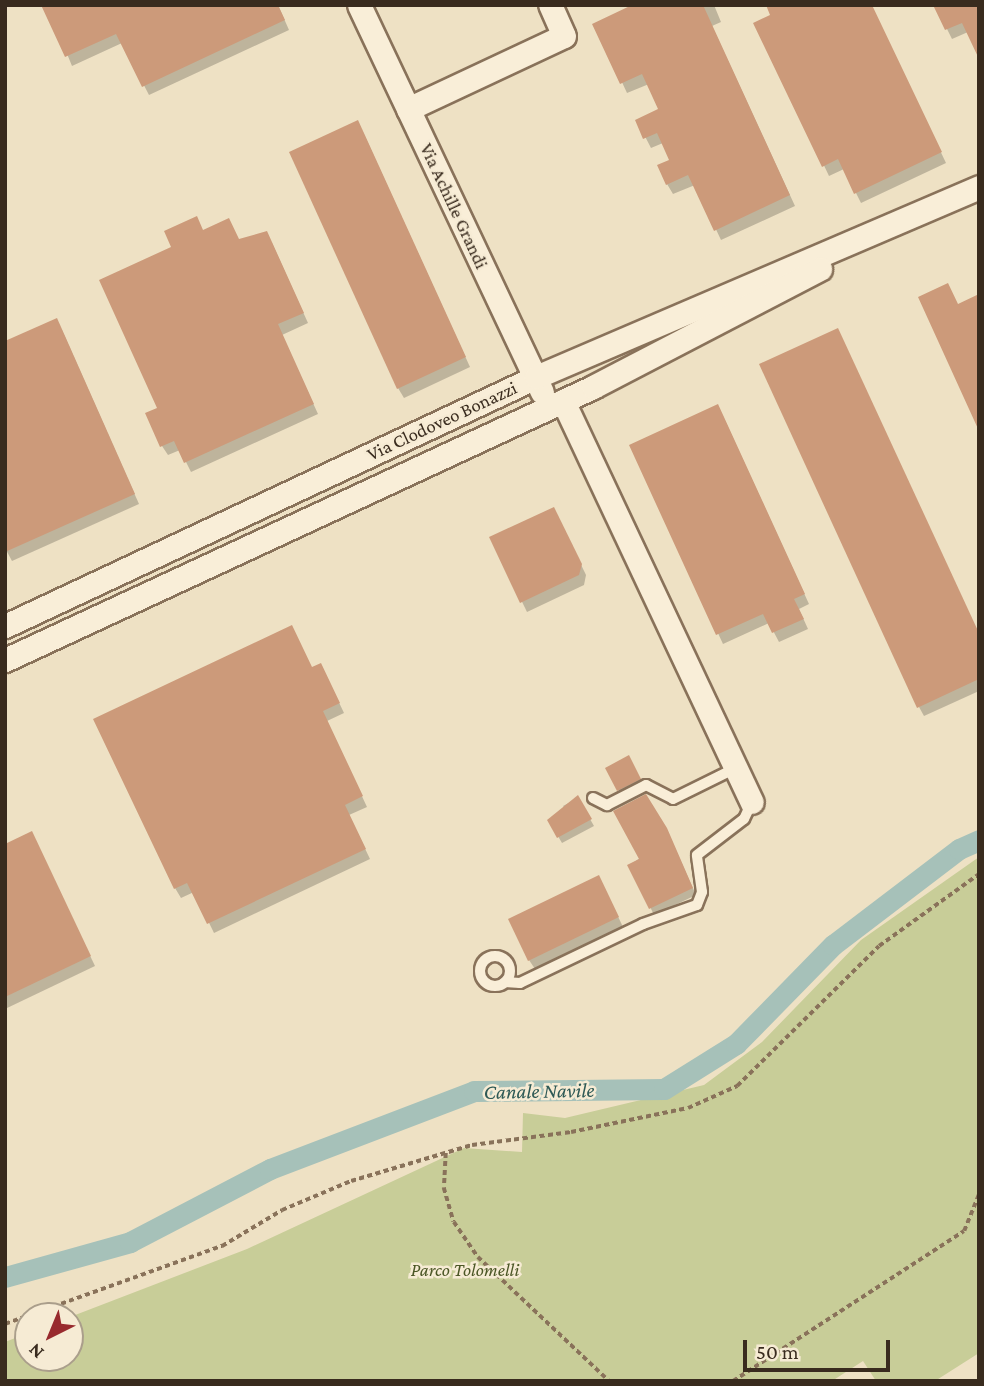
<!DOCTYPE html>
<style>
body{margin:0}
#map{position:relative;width:984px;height:1386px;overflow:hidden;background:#eee1c4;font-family:"Crimson Pro",serif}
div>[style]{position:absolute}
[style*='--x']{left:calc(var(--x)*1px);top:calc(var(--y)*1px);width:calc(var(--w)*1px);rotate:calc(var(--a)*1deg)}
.green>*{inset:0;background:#c8cd98}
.shadow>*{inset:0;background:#0003}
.canal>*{height:21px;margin:-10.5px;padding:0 10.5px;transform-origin:10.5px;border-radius:10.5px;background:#a6c1b9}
.building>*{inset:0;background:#cc9a7a}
.path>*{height:3.5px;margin-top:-1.75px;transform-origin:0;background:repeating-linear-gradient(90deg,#89725a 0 5px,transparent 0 8.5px)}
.roads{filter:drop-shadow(2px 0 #89725a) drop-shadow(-2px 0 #89725a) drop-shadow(0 2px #89725a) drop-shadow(0 -2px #89725a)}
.service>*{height:10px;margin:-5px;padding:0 5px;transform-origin:5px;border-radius:5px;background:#f9eed8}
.service>.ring{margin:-5px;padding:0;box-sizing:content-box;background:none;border:10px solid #f9eed8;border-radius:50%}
.minor>*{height:23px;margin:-11.5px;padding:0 11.5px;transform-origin:11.5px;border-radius:11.5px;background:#f9eed8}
span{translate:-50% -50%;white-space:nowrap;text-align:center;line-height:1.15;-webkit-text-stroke:5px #f6ebd4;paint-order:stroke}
.street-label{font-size:19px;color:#392b1e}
.park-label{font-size:19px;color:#4b5625;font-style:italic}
.water-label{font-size:21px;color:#2e5955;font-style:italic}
.frame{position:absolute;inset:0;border:7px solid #392b1e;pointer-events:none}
.north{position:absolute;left:14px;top:1302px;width:70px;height:70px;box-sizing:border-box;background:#f6ebd4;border:2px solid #aa9e8b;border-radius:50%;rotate:223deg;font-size:19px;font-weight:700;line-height:28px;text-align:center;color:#392b1e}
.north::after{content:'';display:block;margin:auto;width:24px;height:32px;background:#982a2e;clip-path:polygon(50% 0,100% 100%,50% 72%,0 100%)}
.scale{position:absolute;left:743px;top:1340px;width:147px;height:32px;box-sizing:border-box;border:4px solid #392b1e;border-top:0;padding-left:9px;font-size:21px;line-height:24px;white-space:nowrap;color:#392b1e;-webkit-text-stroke:5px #f6ebd4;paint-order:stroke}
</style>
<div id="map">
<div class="green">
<i style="clip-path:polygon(979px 857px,979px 1353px,935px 1381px,876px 1381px,863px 1361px,832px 1381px,5px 1381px,5px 1342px,28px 1333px,28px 1358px,70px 1358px,70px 1317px,247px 1249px,464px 1148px,522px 1152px,523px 1113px,565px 1118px,704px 1085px,762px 1042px,861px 940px)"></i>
</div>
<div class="shadow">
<i style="clip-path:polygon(47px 5px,278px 5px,289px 30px,149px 95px,122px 43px,72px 66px)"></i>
<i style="clip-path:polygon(636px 5px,714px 5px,721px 22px,712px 26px,795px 206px,721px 240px,695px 185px,673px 194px,667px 184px,671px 161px,663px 143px,651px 148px,637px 121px,660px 110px,649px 84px,627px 93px,595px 24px)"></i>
<i style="clip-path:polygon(871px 5px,946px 163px,861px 203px,844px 169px,829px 176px,756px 23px)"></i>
<i style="clip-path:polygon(935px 5px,979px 5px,968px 32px,952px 39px)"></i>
<i style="clip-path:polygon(363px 132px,470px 367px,404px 398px,398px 388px)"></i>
<i style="clip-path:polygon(203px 232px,239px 241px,272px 243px,308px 323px,282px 335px,318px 414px,191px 472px,180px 450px,168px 455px,162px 446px,159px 408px)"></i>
<i style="clip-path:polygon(62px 330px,139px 504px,12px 561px,5px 548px)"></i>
<i style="clip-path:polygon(723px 416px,809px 604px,799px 609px,808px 629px,779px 642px,769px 623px,723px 644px,631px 446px)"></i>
<i style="clip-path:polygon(559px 519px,586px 575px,584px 585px,527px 612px,491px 538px)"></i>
<i style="clip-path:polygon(979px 635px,979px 691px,924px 716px,919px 707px)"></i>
<i style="clip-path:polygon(312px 669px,326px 675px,344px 713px,327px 721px,367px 807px,349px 815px,370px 859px,214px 933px,194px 892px,181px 898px,175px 888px)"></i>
<i style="clip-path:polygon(628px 758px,643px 785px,622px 796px,607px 769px)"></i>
<i style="clip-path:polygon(578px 798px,594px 826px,562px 843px,549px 821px,567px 811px,563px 806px)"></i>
<i style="clip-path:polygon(670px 837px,696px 895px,654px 915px,630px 865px)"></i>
<i style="clip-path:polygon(36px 843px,95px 966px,5px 1009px,5px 845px)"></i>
<i style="clip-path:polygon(604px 887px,623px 927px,535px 969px,529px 960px)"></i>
</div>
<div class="canal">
<i style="--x:5;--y:1277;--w:130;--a:-15.6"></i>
<i style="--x:130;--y:1242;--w:158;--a:-27.5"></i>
<i style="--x:270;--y:1169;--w:218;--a:-20.9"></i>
<i style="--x:474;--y:1091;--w:190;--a:-0.6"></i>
<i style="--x:664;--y:1089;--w:85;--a:-32"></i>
<i style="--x:736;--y:1044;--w:139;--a:-45.6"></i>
<i style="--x:833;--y:945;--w:158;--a:-37.3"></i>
<i style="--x:959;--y:849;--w:22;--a:-24"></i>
</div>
<div class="building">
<i style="clip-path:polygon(41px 5px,278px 5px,285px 20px,142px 87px,116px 34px,65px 57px)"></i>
<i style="clip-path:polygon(632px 5px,703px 5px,790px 195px,714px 231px,688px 175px,666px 185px,657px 165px,669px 160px,657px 133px,643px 139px,635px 120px,658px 109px,642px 74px,620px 84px,592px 24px)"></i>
<i style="clip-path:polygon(766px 5px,872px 5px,942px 152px,854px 194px,838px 159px,822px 167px,753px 23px,770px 15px)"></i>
<i style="clip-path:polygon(933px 5px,979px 5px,979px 59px,962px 23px,945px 30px)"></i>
<i style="clip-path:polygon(358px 120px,466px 357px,397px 389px,289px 152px)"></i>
<i style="clip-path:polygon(197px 216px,203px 230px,229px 218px,239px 239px,267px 231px,304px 313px,278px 324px,314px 404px,184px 463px,174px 441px,160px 447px,145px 413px,157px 408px,99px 280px,171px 247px,164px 231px)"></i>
<i style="clip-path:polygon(948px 283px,958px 304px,979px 294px,979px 431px,918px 297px)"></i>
<i style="clip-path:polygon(57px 318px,135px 494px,5px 552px,5px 341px)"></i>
<i style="clip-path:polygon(838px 328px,979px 633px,979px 679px,917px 708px,759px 364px)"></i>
<i style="clip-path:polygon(718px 404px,805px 594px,794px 599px,804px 619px,772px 633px,763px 614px,716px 635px,629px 445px)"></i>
<i style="clip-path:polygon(554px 507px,582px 564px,579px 575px,520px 603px,489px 537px)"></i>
<i style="clip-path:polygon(292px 625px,312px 667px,321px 663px,340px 703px,323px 711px,363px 796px,345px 805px,366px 849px,207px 924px,187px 883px,174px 889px,93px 719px)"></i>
<i style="clip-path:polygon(629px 755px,641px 779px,617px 791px,605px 768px)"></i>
<i style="clip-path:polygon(646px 794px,667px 828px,693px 888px,649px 909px,627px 865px,639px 859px,613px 811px)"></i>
<i style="clip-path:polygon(578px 795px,592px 819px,557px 838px,547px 820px)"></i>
<i style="clip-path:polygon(32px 831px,91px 956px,5px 997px,5px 844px)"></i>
<i style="clip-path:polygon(599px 875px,619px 917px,528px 961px,508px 919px)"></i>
</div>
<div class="path">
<i style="--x:446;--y:1153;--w:35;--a:93"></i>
<i style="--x:444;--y:1188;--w:35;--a:74"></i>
<i style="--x:454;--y:1222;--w:42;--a:55.6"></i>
<i style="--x:478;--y:1257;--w:180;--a:43.4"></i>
<i style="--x:5;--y:1324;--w:231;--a:-19.8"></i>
<i style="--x:222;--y:1246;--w:70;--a:-31"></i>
<i style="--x:282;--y:1210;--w:75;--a:-22.8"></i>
<i style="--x:351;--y:1181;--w:126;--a:-16.6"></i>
<i style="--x:472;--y:1145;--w:100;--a:-7.5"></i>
<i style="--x:571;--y:1132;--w:119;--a:-11.6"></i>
<i style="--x:688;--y:1108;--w:54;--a:-24.2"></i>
<i style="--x:737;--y:1086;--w:199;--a:-44.6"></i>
<i style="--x:879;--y:946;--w:123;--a:-35.8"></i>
<i style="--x:733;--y:1381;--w:275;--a:-33"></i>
<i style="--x:964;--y:1231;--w:40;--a:-68"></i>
</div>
<div class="roads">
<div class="service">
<i style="--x:593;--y:798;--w:16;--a:27"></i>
<i style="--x:607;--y:805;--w:44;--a:-27.1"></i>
<i style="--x:646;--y:785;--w:30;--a:27"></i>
<i style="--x:673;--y:799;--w:70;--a:-26.2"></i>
<i class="ring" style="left:480px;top:956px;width:20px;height:20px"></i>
<i style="--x:505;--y:982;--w:15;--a:4"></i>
<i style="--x:520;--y:983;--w:136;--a:-25.6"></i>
<i style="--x:643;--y:924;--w:57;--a:-19.4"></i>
<i style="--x:697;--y:905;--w:14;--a:-69"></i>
<i style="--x:702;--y:892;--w:37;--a:-98"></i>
<i style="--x:697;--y:855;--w:59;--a:-37.5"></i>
<i style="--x:744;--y:819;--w:19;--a:-65"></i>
</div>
<div class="minor">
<i style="--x:359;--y:5;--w:428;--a:64.7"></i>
<i style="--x:408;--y:109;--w:172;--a:-25.1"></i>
<i style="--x:564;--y:36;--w:34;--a:-114"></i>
<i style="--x:563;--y:401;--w:443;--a:64.8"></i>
<i style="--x:5;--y:626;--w:586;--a:-25.12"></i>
<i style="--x:536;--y:377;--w:482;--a:-23.2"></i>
<i style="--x:5;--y:660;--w:648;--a:-24.9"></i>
<i style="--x:593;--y:387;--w:256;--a:-27.5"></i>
</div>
</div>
<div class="street-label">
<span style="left:454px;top:206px;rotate:65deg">Via Achille Grandi</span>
<span style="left:442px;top:421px;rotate:-25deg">Via Clodoveo Bonazzi</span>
</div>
<div class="park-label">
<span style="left:465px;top:1270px">Parco Tolomelli</span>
</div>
<div class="water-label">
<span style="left:539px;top:1091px;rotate:-1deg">Canale Navile</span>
</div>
<div class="frame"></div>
<div class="north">N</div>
<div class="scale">50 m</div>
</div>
